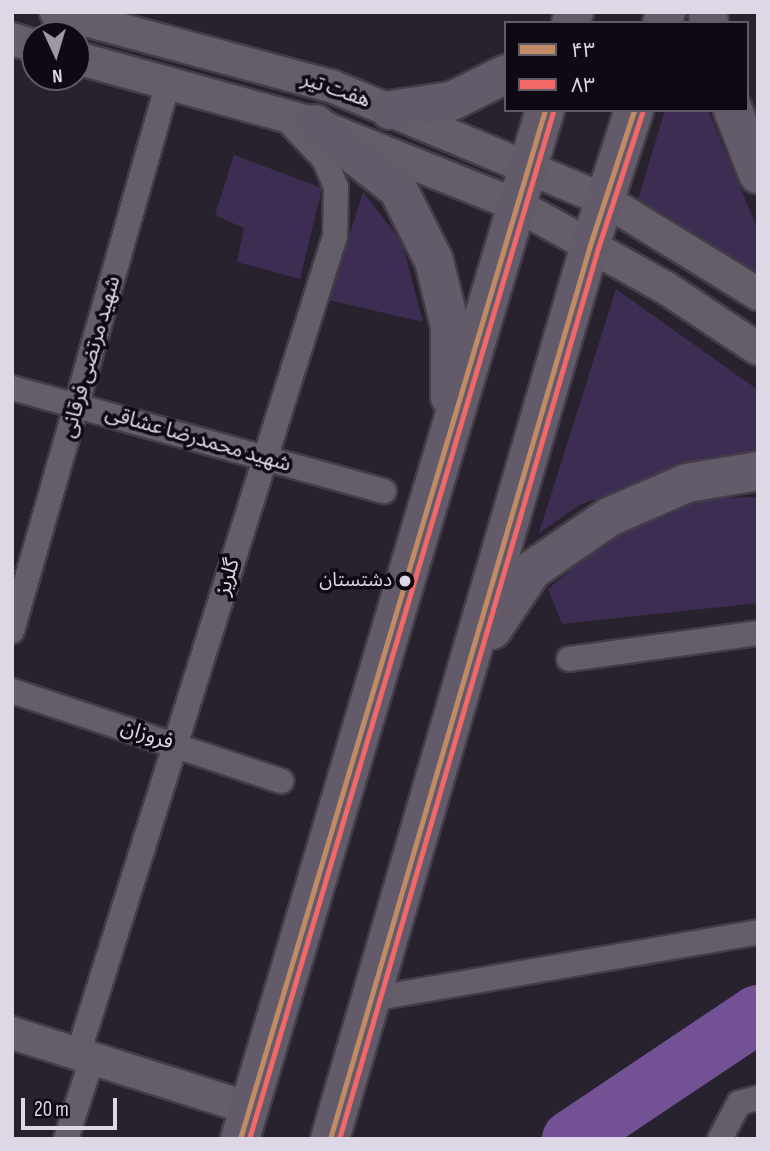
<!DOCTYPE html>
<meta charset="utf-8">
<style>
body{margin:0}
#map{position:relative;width:770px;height:1151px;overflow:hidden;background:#28222e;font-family:"Sofia Sans Condensed","Noto Sans Arabic",sans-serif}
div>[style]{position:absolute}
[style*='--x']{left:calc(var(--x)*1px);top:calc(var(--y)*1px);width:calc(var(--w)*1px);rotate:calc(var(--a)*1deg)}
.green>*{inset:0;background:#3e2d52}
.river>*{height:58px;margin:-29px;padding:0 29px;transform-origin:29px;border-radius:29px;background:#725294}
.roads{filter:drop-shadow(2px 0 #423d48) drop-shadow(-2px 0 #423d48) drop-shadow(0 2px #423d48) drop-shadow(0 -2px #423d48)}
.minor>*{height:24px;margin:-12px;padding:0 12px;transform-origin:12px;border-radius:12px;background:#645e69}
.tertiary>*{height:32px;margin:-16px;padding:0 16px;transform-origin:16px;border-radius:16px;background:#645e69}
.primary>*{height:38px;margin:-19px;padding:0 19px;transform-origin:19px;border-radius:19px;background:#635b6a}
.bus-1>*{height:5px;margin:-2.5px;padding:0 2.5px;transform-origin:2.5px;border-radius:2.5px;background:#c18c65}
.bus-2>*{height:5px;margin:-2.5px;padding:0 2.5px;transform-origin:2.5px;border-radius:2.5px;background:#f26767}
.dots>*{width:19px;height:19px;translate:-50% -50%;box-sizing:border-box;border:4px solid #0e0913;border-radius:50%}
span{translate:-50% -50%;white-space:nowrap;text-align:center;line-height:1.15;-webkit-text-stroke:7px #0e0913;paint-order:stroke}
.bus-label{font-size:19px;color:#ddd7e6}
.right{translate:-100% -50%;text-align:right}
.street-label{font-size:21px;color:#ddd7e6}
.frame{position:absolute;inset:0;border:14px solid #ddd7e6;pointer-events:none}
.legend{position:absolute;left:504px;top:21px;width:245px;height:91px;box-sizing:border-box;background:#0e0913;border:2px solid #615b67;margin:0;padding:9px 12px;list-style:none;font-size:21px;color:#ddd7e6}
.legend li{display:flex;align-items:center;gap:14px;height:35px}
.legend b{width:35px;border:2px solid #615b67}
.north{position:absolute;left:21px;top:21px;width:70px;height:70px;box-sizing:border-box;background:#0e0913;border:2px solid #615b67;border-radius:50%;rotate:176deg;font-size:19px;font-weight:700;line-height:28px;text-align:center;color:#ddd7e6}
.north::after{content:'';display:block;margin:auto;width:24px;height:32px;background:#9e98a6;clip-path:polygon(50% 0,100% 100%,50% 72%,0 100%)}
.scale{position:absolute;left:21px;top:1098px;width:96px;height:32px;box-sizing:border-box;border:4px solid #ddd7e6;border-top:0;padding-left:9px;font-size:21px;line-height:24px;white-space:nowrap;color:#ddd7e6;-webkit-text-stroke:5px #0e0913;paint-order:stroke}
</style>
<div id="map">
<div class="green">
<i style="clip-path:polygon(665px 110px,708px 110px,758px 230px,758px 277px,638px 199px)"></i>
<i style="clip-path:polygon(234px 155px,322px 188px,300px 279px,237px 262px,244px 228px,215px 215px)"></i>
<i style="clip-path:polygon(363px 192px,402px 242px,423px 322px,329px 300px)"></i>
<i style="clip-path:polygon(616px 289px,758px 390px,758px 455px,670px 471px,580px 505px,539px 533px)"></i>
<i style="clip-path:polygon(758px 497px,758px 603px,562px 624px,548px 589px,605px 541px,701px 498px)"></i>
</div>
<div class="river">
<i style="--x:571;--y:1139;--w:225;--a:-33.8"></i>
</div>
<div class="roads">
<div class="minor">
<i style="--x:12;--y:388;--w:386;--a:15.5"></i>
<i style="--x:12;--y:631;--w:570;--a:-74.11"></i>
<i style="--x:569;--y:659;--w:191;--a:-7.8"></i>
<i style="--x:12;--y:691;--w:284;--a:18.5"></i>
<i style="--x:371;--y:999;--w:393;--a:-9.8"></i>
<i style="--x:79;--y:1051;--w:854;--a:-72.56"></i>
<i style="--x:335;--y:236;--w:49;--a:-88.8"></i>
<i style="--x:336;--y:187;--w:30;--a:-113"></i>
<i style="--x:324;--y:159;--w:50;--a:-133.4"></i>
<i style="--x:66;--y:1139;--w:87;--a:-72"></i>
<i style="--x:720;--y:1139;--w:41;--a:-62.2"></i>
<i style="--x:739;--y:1103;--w:20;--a:-15"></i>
</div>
<div class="tertiary">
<i style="--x:56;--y:12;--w:285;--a:15.1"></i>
<i style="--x:331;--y:86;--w:297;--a:22.6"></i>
<i style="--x:605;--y:200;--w:180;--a:31.6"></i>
<i style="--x:12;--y:39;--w:24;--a:17"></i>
<i style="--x:77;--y:58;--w:247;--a:15.5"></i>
<i style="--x:315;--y:124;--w:220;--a:21.9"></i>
<i style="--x:519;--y:206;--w:168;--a:29.2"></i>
<i style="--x:666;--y:288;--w:110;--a:33.5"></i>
<i style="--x:12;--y:1033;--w:249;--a:17.6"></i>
</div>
<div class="primary">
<i style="--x:708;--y:12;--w:11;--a:85"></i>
<i style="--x:571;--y:23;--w:11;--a:-75"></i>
<i style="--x:662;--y:23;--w:12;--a:-70"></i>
<i style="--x:390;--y:110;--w:63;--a:-8.3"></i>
<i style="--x:452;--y:101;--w:60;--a:-26.6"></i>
<i style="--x:733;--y:110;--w:69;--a:68.7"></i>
<i style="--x:315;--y:124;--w:105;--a:38.1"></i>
<i style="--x:398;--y:189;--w:80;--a:63.4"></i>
<i style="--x:434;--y:261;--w:67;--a:76.2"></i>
<i style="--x:450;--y:326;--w:71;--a:90"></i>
<i style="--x:492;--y:630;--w:72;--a:-56.3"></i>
<i style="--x:532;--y:570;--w:93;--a:-34.5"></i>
<i style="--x:609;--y:517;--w:85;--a:-23.6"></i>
<i style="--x:687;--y:483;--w:72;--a:-9.6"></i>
<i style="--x:240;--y:1139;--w:1073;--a:-73.49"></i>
<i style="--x:330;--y:1139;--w:931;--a:-73.78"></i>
<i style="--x:590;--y:245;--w:142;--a:-71.9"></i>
</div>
</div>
<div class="bus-1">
<i style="--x:240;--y:1139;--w:1073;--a:-73.49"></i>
<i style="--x:330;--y:1139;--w:931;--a:-73.78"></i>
<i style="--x:590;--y:245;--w:142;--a:-71.9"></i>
</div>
<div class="bus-2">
<i style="--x:249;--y:1139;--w:1071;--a:-73.51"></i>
<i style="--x:339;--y:1139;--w:928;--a:-73.79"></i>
<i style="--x:598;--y:248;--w:142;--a:-71.9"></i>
</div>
<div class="dots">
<i style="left:405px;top:581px;background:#ddd7e6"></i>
</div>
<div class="bus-label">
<span class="right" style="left:392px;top:581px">دشتستان</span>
</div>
<div class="street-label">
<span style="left:336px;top:90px;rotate:19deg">هفت تیر</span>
<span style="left:91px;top:357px;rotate:-74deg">شهید مرتضی فرقانی</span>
<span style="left:198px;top:439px;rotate:16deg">شهید محمدرضا عشاقی</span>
<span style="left:228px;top:577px;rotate:-73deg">گلریز</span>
<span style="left:147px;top:735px;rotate:18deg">فروزان</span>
</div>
<div class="frame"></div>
<ul class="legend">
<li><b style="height:9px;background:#c18c65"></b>۴۳</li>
<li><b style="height:9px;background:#f26767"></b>۸۳</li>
</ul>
<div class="north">N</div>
<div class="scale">20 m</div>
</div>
